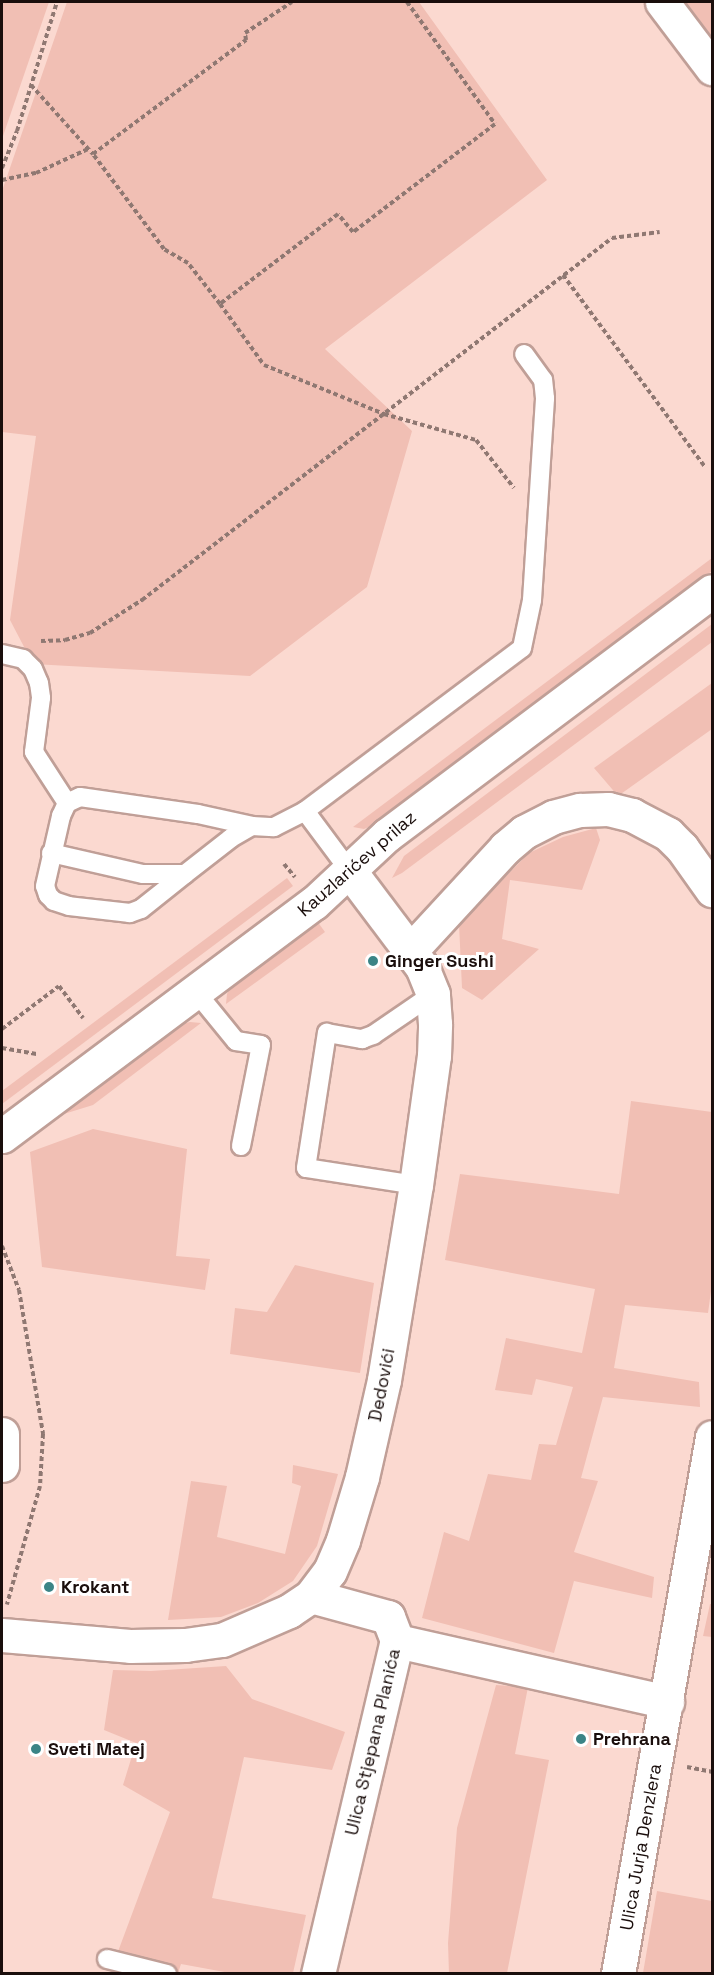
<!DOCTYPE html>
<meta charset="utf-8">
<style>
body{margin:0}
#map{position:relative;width:714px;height:1975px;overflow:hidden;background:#fbd9d0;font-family:"Space Grotesk",sans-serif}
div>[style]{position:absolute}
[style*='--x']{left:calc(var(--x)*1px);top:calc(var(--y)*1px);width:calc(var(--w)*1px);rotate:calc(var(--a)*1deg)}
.green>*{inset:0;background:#f1bfb4}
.path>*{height:4px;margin-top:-2px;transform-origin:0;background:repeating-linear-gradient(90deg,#8f7872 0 4.5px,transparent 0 7.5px)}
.roads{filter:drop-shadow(2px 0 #c09f97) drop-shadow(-2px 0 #c09f97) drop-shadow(0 2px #c09f97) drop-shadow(0 -2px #c09f97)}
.service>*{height:18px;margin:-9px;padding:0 9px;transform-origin:9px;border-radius:9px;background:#fff}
.minor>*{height:33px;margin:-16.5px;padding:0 16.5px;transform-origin:16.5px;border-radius:16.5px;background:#fff}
.tertiary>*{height:33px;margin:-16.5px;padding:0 16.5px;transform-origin:16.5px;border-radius:16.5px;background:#fff}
.dots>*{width:16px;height:16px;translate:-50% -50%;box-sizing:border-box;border:3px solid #fff;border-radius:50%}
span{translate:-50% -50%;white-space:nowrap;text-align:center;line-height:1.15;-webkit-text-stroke:6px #fff;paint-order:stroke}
.street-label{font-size:18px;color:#1a0e0c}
.poi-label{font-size:18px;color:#1a0e0c;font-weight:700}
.left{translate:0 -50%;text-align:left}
.frame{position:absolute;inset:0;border:3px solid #1a0e0c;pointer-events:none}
</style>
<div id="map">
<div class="green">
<i style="clip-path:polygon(2px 2px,49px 2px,2px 139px)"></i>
<i style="clip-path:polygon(67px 2px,419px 2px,547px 180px,325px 349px,412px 431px,367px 587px,250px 676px,33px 664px,10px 620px,36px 436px,2px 432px,2px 191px)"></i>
<i style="clip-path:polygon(680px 2px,712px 2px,712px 45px)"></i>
<i style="clip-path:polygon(712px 558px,712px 571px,376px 824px,364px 829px,353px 827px)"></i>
<i style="clip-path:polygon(712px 624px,712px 642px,402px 873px,392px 878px,404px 856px)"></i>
<i style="clip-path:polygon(712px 683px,712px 729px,618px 796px,594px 768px)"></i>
<i style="clip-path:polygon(596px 828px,600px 840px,582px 890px,510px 880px,502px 939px,539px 949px,482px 1000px,462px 988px,459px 924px,529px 853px,563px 837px)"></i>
<i style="clip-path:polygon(287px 878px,293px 886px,2px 1104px,2px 1091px)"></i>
<i style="clip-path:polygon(317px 921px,325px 932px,226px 1004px,227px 994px,231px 985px)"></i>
<i style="clip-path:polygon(190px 1022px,201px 1023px,93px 1105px,54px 1117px,177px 1025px)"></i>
<i style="clip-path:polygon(631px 1101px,712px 1112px,712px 1284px,708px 1313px,625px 1305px,614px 1368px,699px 1382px,700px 1407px,603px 1397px,581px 1478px,598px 1481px,574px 1552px,654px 1577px,652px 1598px,574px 1581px,554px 1653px,422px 1618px,444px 1532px,469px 1541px,488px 1474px,531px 1480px,539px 1444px,556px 1445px,573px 1387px,536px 1379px,532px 1395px,495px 1390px,506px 1338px,582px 1353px,595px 1289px,445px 1260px,460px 1174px,619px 1194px)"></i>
<i style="clip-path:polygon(93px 1129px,187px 1149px,176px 1256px,210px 1259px,205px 1290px,42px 1267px,30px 1152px)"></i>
<i style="clip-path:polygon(295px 1265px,374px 1283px,360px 1373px,230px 1354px,235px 1308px,267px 1312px)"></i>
<i style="clip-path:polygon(293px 1465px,338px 1474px,317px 1546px,293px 1581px,258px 1603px,221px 1617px,168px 1620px,191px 1481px,227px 1486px,217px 1537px,285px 1554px,301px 1486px,292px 1483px)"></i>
<i style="clip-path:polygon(710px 1604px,712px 1604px,712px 1637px,703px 1636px)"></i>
<i style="clip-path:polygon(226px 1666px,252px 1699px,345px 1732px,332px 1770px,244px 1757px,212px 1898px,306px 1915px,293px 1973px,230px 1973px,181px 1964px,178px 1973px,110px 1973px,170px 1812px,123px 1785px,136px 1743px,104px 1730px,113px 1670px,151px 1671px)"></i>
<i style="clip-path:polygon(496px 1685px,528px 1687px,515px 1754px,549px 1760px,507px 1973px,449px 1974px,448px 1943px,457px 1828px)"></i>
<i style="clip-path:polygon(657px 1891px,712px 1901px,712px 1973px,643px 1973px)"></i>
</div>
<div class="path">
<i style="--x:407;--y:2;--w:150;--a:54.2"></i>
<i style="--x:495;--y:124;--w:178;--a:142.7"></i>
<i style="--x:353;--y:232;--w:23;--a:-130"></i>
<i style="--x:338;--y:214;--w:148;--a:142.7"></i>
<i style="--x:220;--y:304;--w:75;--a:54.2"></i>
<i style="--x:264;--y:365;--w:130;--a:22.2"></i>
<i style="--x:384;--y:414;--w:96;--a:15.8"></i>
<i style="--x:476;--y:440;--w:61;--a:51.6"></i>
<i style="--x:31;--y:85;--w:93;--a:48.1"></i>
<i style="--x:2;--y:168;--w:40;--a:-68"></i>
<i style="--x:17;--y:131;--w:135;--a:-72.8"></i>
<i style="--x:2;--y:180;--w:35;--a:-12"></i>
<i style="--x:36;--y:173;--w:57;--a:-24.8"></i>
<i style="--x:563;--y:275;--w:239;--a:53.5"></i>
<i style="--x:220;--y:304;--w:52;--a:-128"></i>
<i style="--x:188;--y:263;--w:28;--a:-150"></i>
<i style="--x:164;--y:249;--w:119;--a:-126.8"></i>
<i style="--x:93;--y:154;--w:191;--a:-36.7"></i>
<i style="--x:246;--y:40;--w:7;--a:-98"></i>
<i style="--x:245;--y:33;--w:56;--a:-33.4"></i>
<i style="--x:41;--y:641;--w:24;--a:-2"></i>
<i style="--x:65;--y:640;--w:26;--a:-16"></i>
<i style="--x:90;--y:633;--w:62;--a:-32.4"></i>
<i style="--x:142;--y:600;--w:593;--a:-37.6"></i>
<i style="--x:612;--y:238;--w:48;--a:-7.1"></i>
<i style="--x:284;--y:864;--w:17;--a:50"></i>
<i style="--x:2;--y:1029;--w:71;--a:-37"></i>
<i style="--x:59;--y:986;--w:40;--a:53"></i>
<i style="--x:2;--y:1048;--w:35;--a:10"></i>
<i style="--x:2;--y:1246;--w:47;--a:68.9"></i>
<i style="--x:19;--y:1290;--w:146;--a:80.5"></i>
<i style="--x:43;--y:1434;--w:52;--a:93.3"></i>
<i style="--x:40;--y:1486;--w:123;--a:105.6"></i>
<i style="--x:687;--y:1767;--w:25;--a:11"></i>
</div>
<div class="roads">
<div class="service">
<i style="--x:2;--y:654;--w:22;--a:13"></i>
<i style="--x:23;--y:659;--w:14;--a:45"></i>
<i style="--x:33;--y:669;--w:15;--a:67"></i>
<i style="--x:39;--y:683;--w:15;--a:82"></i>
<i style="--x:41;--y:698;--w:54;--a:97.4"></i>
<i style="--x:34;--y:752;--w:61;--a:57.1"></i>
<i style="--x:305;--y:811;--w:271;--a:-36.9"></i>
<i style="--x:522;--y:648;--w:49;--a:-78.2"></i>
<i style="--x:532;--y:600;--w:202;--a:-86.3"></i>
<i style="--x:545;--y:398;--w:18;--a:-96"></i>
<i style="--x:543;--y:380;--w:32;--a:-126"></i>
<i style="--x:51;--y:853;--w:94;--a:12.9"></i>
<i style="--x:143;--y:874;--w:42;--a:0"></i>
<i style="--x:185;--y:874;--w:58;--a:-38"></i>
<i style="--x:231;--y:838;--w:24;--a:-30"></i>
<i style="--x:185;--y:874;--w:56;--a:141.5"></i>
<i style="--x:141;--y:909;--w:12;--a:160"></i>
<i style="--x:130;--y:913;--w:61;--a:-173.5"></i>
<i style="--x:69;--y:906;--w:16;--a:-162"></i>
<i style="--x:54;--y:901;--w:8;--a:-135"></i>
<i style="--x:48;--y:895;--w:9;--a:-108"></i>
<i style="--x:45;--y:886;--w:72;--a:-77.1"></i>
<i style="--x:61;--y:816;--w:14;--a:-65"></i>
<i style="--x:67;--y:803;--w:14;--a:-25"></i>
<i style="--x:80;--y:797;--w:119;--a:8.2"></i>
<i style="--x:198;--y:814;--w:55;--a:12.5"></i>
<i style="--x:252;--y:826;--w:22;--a:3"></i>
<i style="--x:274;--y:827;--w:35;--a:-27"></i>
<i style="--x:305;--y:811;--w:74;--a:53.3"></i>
<i style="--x:196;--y:992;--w:63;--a:50.8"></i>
<i style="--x:236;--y:1041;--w:25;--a:9"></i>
<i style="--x:261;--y:1045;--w:103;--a:101.2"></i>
<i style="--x:416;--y:1185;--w:111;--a:-171.2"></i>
<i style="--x:306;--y:1168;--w:137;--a:-81.2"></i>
<i style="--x:327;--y:1033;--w:36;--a:10"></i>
<i style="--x:362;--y:1039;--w:12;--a:-20"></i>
<i style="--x:373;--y:1035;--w:73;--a:-34.3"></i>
<i style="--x:107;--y:1959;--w:62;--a:14"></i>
</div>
<div class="minor">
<i style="--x:662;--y:2;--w:83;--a:52.9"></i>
<i style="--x:411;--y:950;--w:139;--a:-47.3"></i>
<i style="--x:505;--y:848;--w:25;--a:-40"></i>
<i style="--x:524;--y:832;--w:33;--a:-27"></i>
<i style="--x:553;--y:817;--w:28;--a:-15"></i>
<i style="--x:580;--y:810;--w:28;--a:-2"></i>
<i style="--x:608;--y:809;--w:25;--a:14"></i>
<i style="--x:632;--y:815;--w:41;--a:27.8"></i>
<i style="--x:668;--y:834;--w:20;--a:45"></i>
<i style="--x:682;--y:848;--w:52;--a:54.5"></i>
<i style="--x:2;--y:1136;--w:389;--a:-36.8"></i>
<i style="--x:314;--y:903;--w:100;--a:-43"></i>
<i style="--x:387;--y:835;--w:406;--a:-36.9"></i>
<i style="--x:311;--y:1596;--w:80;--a:15.3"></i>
<i style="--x:388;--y:1617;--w:26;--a:69"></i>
<i style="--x:2;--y:1635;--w:128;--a:4.9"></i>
<i style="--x:130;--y:1646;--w:55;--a:-1"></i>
<i style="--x:185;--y:1645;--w:37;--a:-8"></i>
<i style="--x:222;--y:1640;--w:73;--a:-23.4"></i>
<i style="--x:289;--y:1611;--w:27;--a:-34"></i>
<i style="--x:311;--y:1596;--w:31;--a:-53"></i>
<i style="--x:330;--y:1571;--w:34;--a:-67"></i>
<i style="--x:343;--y:1540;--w:66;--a:-73.2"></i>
<i style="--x:362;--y:1477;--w:99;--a:-77.2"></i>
<i style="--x:384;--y:1380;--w:198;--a:-80.7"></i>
<i style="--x:416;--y:1185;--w:130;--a:-82.1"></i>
<i style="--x:434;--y:1056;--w:32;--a:-88"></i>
<i style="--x:435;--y:1024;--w:30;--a:-94"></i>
<i style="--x:433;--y:994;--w:29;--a:-112"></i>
<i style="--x:422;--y:967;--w:121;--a:-127"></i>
<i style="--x:397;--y:1641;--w:277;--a:12.7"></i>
<i style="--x:318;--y:1974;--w:342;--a:-76.7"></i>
<i style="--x:618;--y:1974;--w:545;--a:-80.07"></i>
</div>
<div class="tertiary">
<i style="--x:2;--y:1434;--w:31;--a:90"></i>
</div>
</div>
<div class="dots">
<i style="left:373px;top:961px;background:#3b8486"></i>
<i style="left:49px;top:1587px;background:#3b8486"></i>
<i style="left:581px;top:1739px;background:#3b8486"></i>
<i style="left:36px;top:1749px;background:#3b8486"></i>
</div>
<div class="street-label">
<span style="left:357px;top:864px;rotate:-41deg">Kauzlarićev prilaz</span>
<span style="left:382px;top:1385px;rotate:-79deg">Dedovići</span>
<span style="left:373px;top:1742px;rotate:-77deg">Ulica Stjepana Planića</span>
<span style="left:641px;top:1847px;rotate:-80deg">Ulica Jurja Denzlera</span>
</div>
<div class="poi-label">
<span class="left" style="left:385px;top:961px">Ginger Sushi</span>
<span class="left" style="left:61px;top:1587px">Krokant</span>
<span class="left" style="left:593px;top:1739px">Prehrana</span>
<span class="left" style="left:48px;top:1749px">Sveti Matej</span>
</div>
<div class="frame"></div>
</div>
